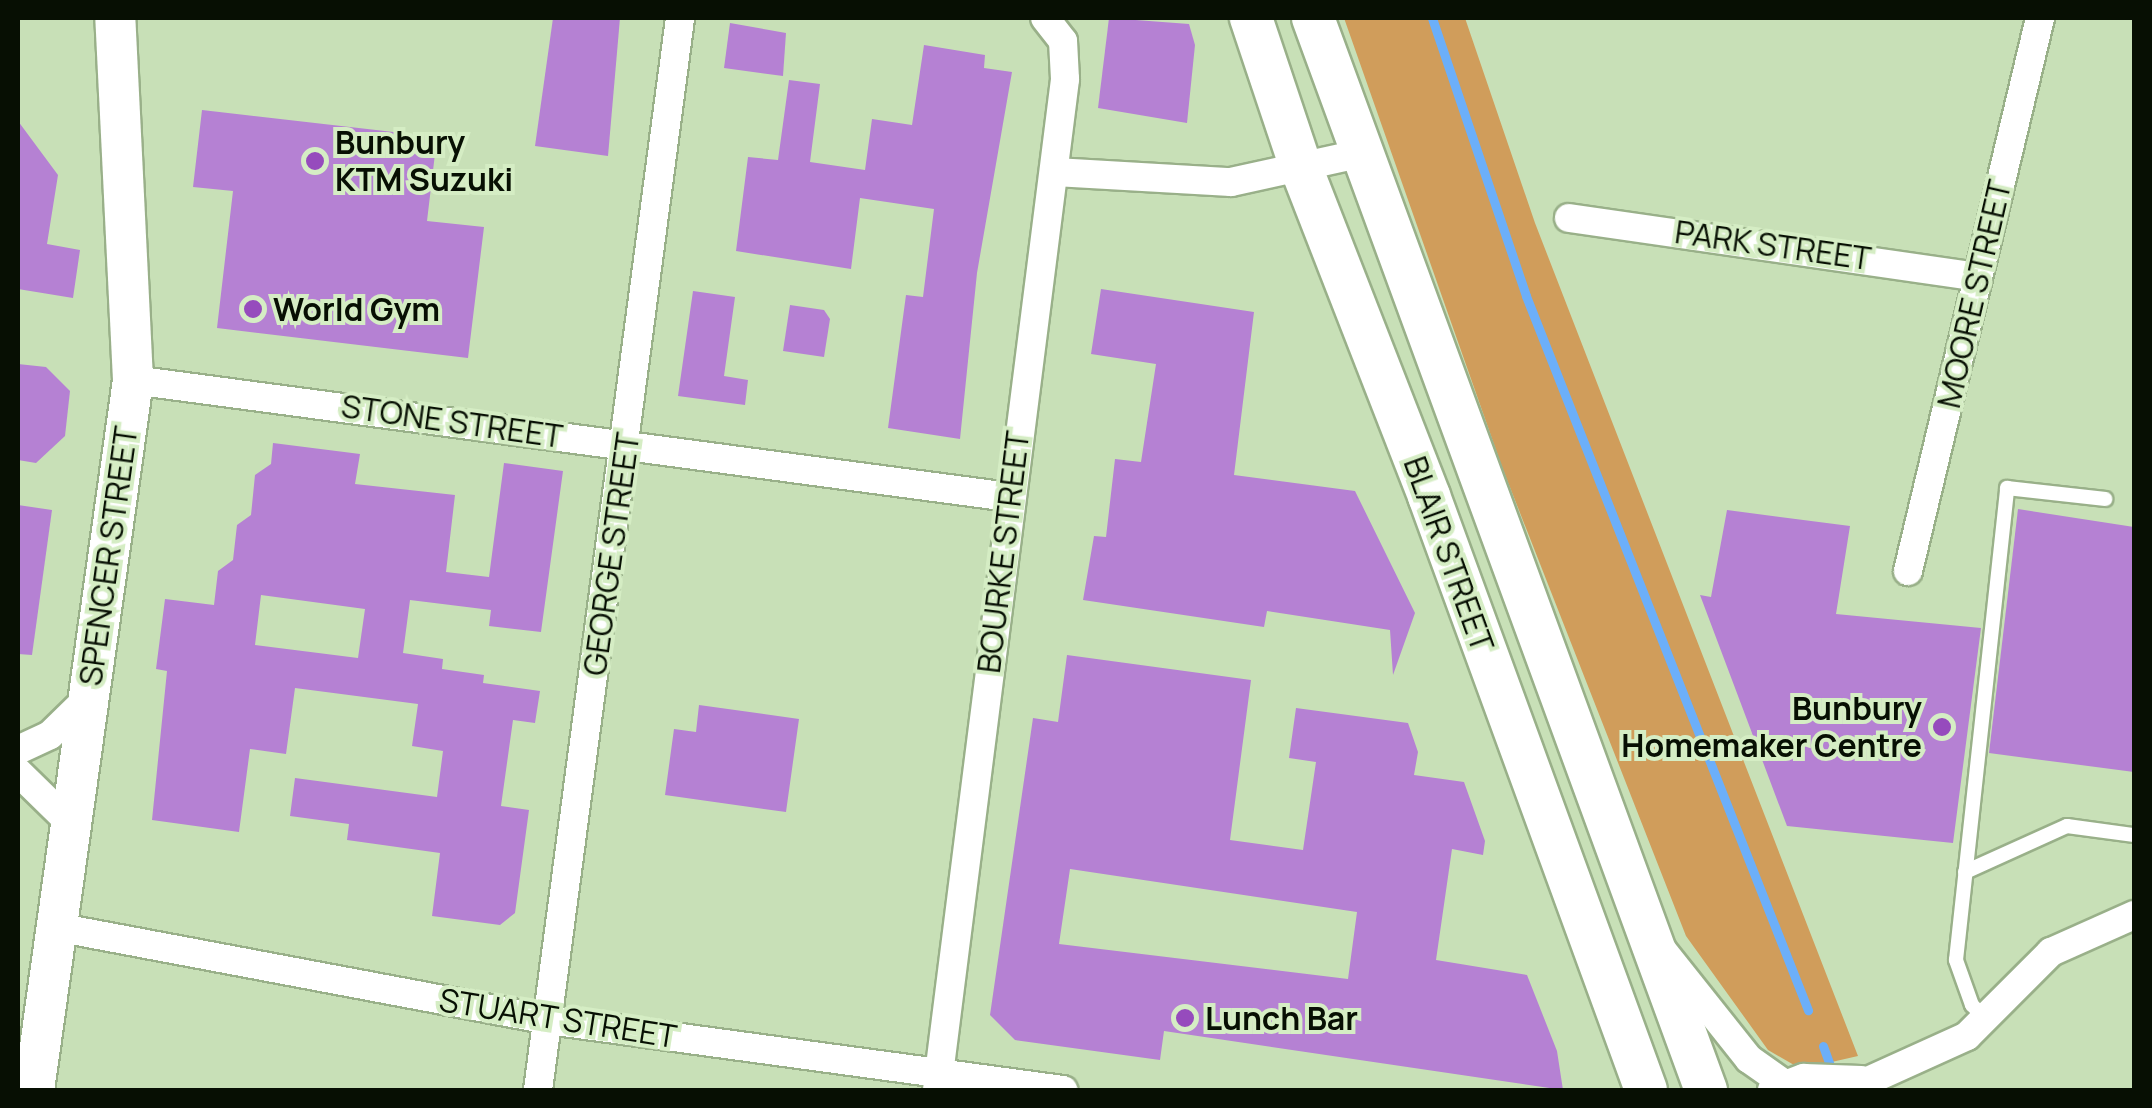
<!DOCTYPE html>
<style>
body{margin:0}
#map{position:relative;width:2152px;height:1108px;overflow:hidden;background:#c8e0b7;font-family:Manrope,sans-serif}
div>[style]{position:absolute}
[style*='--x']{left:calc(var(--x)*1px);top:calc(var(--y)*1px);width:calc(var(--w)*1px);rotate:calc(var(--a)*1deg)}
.green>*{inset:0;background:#d09d5b}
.stream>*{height:9px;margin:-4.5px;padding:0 4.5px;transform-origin:4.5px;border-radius:4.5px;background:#6caff9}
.building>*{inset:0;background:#b581d3}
.roads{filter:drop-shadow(2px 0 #99b089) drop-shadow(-2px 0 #99b089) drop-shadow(0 2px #99b089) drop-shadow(0 -2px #99b089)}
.lane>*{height:14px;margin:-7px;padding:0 7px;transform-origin:7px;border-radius:7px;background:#fff}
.street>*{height:28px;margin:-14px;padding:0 14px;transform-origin:14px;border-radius:14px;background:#fff}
.secondary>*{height:40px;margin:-20px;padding:0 20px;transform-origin:20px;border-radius:20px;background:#fff}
.primary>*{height:42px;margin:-21px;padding:0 21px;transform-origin:21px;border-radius:21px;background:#fff}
.dots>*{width:28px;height:28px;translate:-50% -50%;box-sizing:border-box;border:5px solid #d5edc4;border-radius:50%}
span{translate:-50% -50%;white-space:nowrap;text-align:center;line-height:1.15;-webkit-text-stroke:8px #d5edc4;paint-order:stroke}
.poi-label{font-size:32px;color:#070f03;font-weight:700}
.left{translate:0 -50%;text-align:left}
.right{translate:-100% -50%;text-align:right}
.street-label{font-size:32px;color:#070f03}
.frame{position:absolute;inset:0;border:20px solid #070f03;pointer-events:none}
</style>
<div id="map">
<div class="green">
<i style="clip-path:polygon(1344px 18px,1465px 18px,1535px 223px,1858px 1056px,1801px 1069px,1768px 1050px,1686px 936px,1502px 467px)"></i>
</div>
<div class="stream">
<i style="--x:1432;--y:18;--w:293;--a:71.3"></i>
<i style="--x:1526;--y:296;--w:768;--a:68.45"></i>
<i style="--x:1823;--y:1046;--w:30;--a:70"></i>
</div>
<div class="building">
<i style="clip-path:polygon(553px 18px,620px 18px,608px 156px,535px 146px)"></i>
<i style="clip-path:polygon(1109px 18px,1189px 24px,1195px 45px,1187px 123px,1098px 108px)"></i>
<i style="clip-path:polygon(730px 23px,786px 33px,783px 76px,724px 68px)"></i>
<i style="clip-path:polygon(924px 45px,985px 55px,984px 68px,1012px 72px,977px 273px,960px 439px,888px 428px,906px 295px,923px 297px,934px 209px,860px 198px,851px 269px,736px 251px,748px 157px,778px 160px,789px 80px,820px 84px,810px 162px,865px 170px,872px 119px,912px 125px)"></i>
<i style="clip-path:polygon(202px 110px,437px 137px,427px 221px,484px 227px,468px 358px,217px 328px,233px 191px,193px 187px)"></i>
<i style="clip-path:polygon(18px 121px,58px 175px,47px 244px,80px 250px,73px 298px,18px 289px)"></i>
<i style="clip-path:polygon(1101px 289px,1254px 312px,1234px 475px,1355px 491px,1415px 613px,1393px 675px,1390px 630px,1267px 611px,1264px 627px,1083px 600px,1094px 536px,1106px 537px,1115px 459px,1141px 462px,1156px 364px,1091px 354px)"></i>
<i style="clip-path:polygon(693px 291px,735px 297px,724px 376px,748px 380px,745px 405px,678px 396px)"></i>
<i style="clip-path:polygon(790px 305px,824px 310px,830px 319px,824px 357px,783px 351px)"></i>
<i style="clip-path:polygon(18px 364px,46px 367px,70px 391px,65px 436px,36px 463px,18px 460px)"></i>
<i style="clip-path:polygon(evenodd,273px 443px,360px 454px,355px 484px,455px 495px,446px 572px,489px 577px,504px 463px,563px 471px,541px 632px,489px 626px,491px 610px,410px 600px,403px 653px,443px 659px,442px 669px,484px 675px,483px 683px,540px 691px,535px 723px,513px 720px,501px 806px,529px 810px,515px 913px,500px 925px,432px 916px,440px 853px,347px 840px,349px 824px,290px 816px,295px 778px,437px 797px,443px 751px,412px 746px,418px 704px,295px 688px,286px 754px,250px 749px,239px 832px,152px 820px,167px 671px,156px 669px,165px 599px,214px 605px,218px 571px,233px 560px,237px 525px,251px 515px,255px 475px,271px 464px,273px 443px,261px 595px,365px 609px,358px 658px,255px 645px,261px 595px)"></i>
<i style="clip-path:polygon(18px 505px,52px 510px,32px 655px,18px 654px)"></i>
<i style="clip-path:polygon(2018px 509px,2134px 527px,2134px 772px,1989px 753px)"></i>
<i style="clip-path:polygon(1727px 510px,1850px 526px,1836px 614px,1981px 628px,1953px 843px,1787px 826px,1700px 595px,1711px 597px)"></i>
<i style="clip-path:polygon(evenodd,1067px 655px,1251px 680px,1230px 840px,1303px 850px,1316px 762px,1289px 758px,1296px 708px,1408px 723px,1418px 752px,1414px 775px,1464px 782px,1485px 841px,1483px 855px,1452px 849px,1436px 960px,1527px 975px,1557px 1051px,1563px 1090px,1164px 1031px,1160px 1060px,1015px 1040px,990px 1015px,1033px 718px,1058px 722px,1067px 655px,1070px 869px,1357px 912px,1348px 979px,1059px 944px,1070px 869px)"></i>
<i style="clip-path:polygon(699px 705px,799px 719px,786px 812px,665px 795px,674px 729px,696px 732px)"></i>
</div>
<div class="roads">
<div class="lane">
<i style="--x:1965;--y:872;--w:112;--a:-24.3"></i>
<i style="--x:2067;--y:826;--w:68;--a:7.7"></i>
<i style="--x:1986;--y:1019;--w:20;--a:-135"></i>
<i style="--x:1972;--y:1005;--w:48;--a:-109.6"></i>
<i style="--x:1956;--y:960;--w:475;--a:-83.8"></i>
<i style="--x:2007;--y:488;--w:99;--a:6.4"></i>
</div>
<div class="street">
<i style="--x:1055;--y:172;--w:176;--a:3.3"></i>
<i style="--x:1231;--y:182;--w:130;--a:-12.4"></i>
<i style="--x:1569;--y:218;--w:412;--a:8.2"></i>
<i style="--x:133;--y:380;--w:884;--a:7.61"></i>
<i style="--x:1908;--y:571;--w:569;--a:-76.57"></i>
<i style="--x:18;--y:750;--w:35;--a:-25"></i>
<i style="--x:50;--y:735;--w:54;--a:-44.3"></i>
<i style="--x:18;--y:772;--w:73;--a:44.4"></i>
<i style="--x:56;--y:927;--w:502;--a:10.68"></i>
<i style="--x:549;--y:1020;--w:519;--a:7.76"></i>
<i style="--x:1663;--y:951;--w:138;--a:51.5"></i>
<i style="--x:1749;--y:1059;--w:45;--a:35.1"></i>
<i style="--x:538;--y:1090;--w:1081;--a:-82.45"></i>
<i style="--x:937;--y:1090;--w:1019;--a:-82.78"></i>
<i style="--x:1065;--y:79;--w:38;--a:-93"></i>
<i style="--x:1063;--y:41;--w:29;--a:-128"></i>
<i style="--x:1772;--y:1090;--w:34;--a:-21"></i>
<i style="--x:1804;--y:1078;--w:57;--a:2"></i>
<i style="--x:1848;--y:1090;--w:131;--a:-24.4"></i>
<i style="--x:1967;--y:1036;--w:119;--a:-45"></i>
<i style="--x:2051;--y:952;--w:91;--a:-24"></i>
</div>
<div class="secondary">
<i style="--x:34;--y:1090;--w:717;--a:-82.06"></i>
<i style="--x:133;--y:380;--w:362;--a:-92.8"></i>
</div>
<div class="primary">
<i style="--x:1251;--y:18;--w:160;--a:71.5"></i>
<i style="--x:1302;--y:170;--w:350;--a:68.7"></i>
<i style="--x:1429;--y:496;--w:632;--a:69.93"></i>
<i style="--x:1313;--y:18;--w:1142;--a:69.87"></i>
</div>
</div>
<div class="dots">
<i style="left:315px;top:161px;background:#964bbd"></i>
<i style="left:253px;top:309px;background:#964bbd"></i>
<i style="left:1942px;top:727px;background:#964bbd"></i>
<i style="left:1185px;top:1018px;background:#964bbd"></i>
</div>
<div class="poi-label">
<span class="left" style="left:335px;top:161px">Bunbury<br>KTM Suzuki</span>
<span class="left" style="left:273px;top:309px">World Gym</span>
<span class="right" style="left:1922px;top:727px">Bunbury<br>Homemaker Centre</span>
<span class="left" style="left:1205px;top:1018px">Lunch Bar</span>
</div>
<div class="street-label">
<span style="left:1773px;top:245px;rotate:8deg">PARK STREET</span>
<span style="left:1974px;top:294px;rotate:-77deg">MOORE STREET</span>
<span style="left:452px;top:421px;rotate:8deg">STONE STREET</span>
<span style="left:1003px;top:552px;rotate:-83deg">BOURKE STREET</span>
<span style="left:611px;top:554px;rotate:-82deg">GEORGE STREET</span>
<span style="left:1449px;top:554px;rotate:70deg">BLAIR STREET</span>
<span style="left:108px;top:556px;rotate:-82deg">SPENCER STREET</span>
<span style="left:558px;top:1018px;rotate:9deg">STUART STREET</span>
</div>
<div class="frame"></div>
</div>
